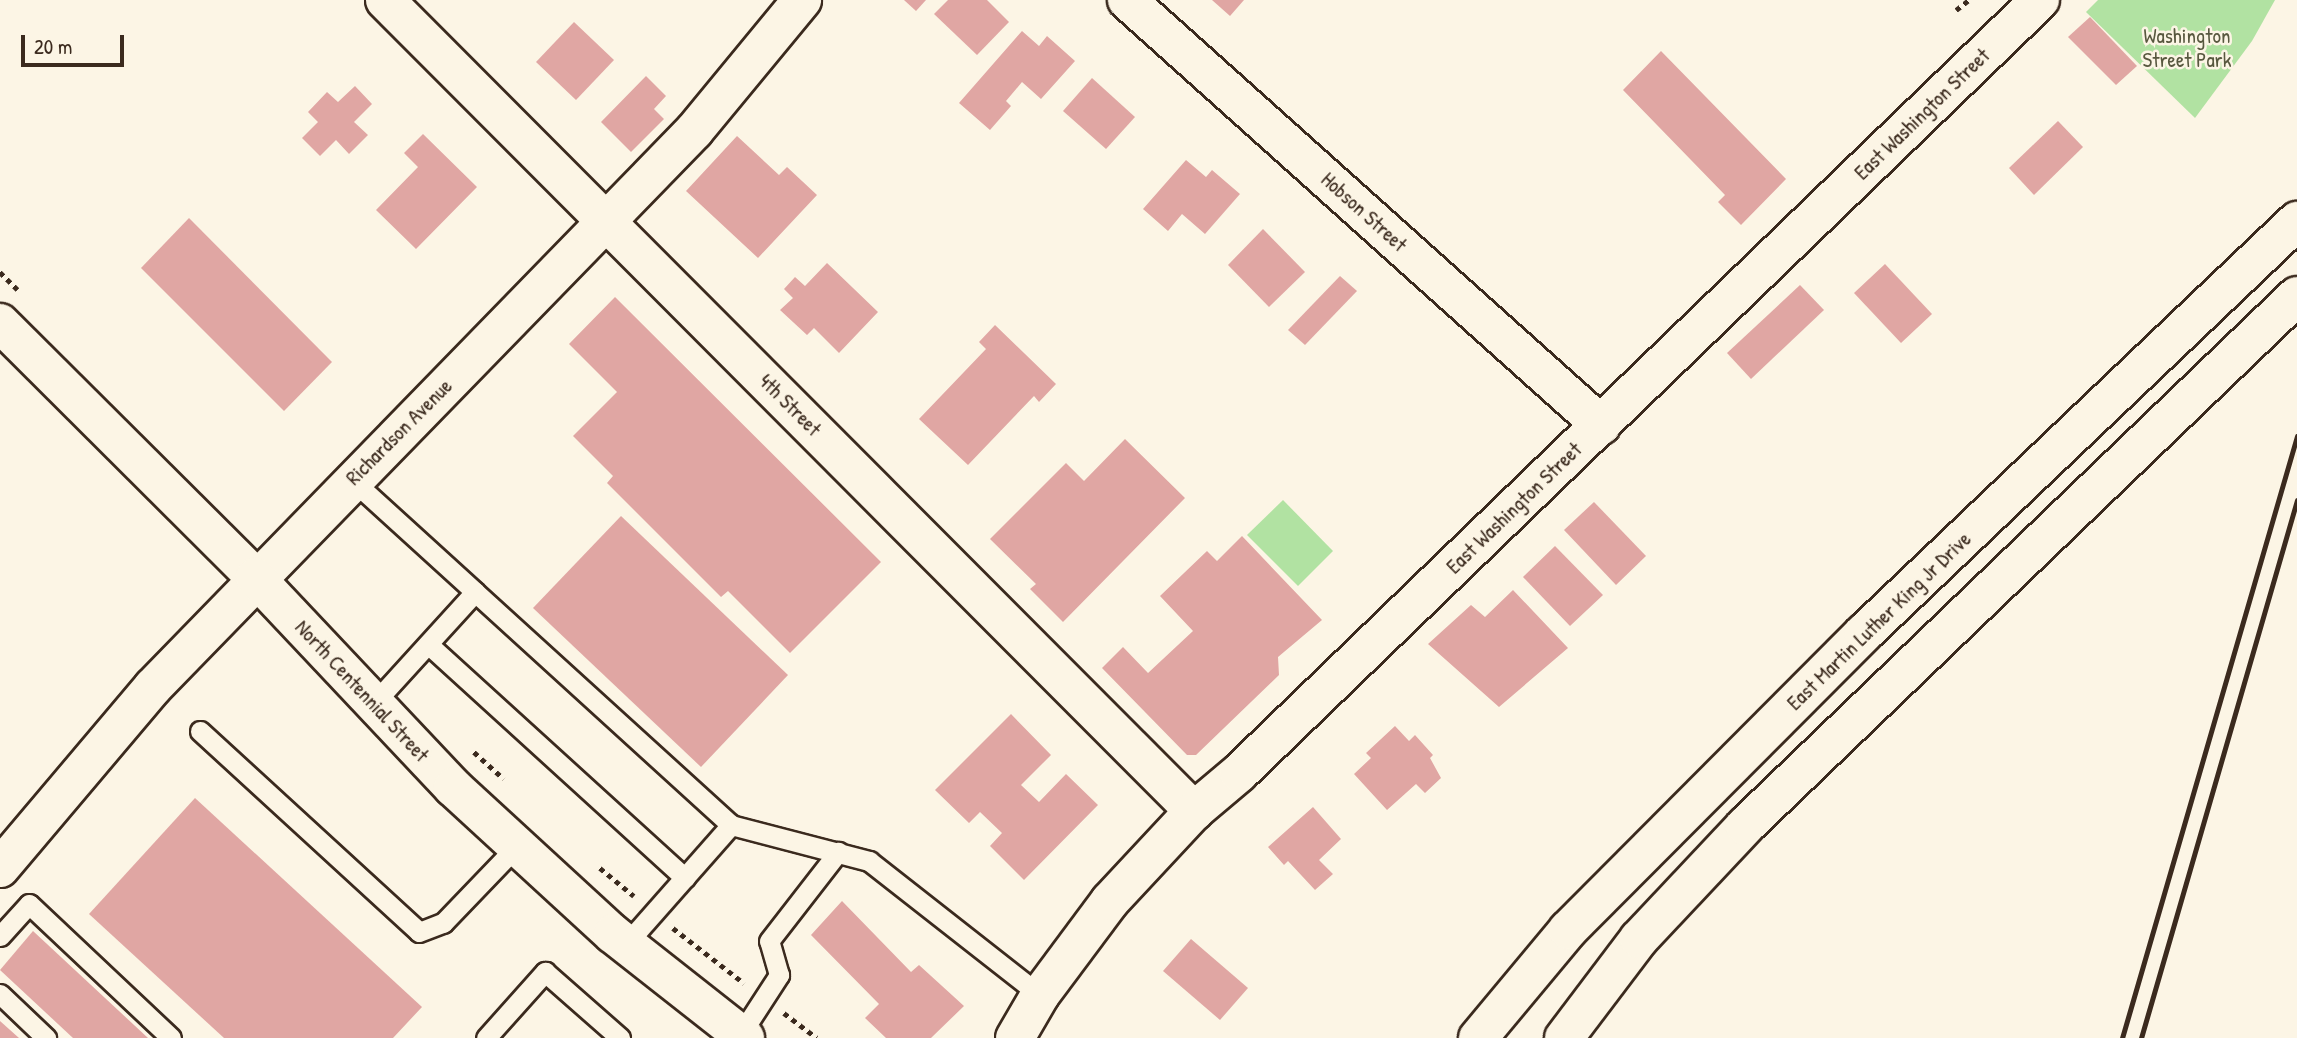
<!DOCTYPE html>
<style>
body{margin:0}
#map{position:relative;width:2297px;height:1038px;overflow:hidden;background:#fcf5e5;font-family:"Patrick Hand",sans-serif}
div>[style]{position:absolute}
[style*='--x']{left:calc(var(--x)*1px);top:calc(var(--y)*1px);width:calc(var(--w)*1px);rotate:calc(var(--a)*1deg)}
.green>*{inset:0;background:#b1e2a2}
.building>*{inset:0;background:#e0a6a3}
.path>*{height:4.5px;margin-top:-2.25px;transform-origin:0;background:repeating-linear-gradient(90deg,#3b2a1e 0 5px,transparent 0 10px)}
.roads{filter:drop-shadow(2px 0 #3b2a1e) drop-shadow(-2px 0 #3b2a1e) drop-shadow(0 2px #3b2a1e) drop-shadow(0 -2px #3b2a1e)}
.lane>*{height:19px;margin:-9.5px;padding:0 9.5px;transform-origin:9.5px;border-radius:9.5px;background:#fcf5e5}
.street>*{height:38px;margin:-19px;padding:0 19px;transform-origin:19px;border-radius:19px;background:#fcf5e5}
.secondary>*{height:38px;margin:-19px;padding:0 19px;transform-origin:19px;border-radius:19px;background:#fcf5e5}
.rail>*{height:5px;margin:-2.5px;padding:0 2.5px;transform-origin:2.5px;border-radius:2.5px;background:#3b2a1e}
span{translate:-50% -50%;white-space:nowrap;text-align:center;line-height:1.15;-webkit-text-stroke:5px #fcf5e5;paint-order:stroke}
.park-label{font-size:21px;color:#58583f}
.street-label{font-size:21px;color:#3b2a1e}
.scale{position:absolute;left:21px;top:35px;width:103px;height:32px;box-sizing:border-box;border:4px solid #3b2a1e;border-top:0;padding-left:9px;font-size:21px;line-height:24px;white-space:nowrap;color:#3b2a1e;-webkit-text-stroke:5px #fcf5e5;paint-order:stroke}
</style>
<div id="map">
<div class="green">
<i style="clip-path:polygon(2098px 0,2275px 0,2252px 41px,2195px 118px,2086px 12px)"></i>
<i style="clip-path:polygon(1283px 500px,1333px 551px,1298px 586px,1247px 535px)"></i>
</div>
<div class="building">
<i style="clip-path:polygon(904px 0,926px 0,916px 11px)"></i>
<i style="clip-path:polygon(948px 0,987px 0,1009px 22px,977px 55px,934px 14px)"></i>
<i style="clip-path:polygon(1212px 0,1244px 0,1230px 16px)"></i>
<i style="clip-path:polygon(2090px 17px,2137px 66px,2116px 85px,2068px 37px)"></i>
<i style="clip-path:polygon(574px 22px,614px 60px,576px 100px,536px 62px)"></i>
<i style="clip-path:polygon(1022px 31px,1039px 46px,1047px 36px,1075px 61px,1041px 99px,1022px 82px,1006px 101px,1011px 106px,990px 130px,959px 103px)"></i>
<i style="clip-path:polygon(1661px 51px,1786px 179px,1741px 225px,1718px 202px,1725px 195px,1623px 90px)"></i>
<i style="clip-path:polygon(646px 76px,666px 96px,654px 109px,664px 119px,631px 152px,601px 122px)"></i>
<i style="clip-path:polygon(1092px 78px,1135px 117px,1106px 149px,1063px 111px)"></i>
<i style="clip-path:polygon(355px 86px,372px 104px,354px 122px,368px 135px,349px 154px,336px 140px,320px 156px,302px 138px,318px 122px,308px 112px,327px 92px,338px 102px)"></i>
<i style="clip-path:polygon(2058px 121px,2083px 147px,2034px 195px,2009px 168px)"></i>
<i style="clip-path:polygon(423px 134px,477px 187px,416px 249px,376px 210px,418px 167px,404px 153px)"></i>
<i style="clip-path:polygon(737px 136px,779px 175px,787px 167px,817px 195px,758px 258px,686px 191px)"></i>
<i style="clip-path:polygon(1186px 160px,1206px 177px,1212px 170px,1240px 194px,1205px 234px,1182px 214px,1168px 231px,1143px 209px)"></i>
<i style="clip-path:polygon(189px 218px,332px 362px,284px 411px,141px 268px)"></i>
<i style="clip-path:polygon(1263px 229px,1305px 272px,1269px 307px,1228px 265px)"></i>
<i style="clip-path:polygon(827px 263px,878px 312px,839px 353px,814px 328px,807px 335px,780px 310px,793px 298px,784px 289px,795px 277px,805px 286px)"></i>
<i style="clip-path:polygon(1885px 264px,1932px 314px,1901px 343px,1854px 293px)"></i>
<i style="clip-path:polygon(1340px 276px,1357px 291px,1305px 345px,1288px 330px)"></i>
<i style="clip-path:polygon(1800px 285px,1824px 310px,1751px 379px,1727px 353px)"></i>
<i style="clip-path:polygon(615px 297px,881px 562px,790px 653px,728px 591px,721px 597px,607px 483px,613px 476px,573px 436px,617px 392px,569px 344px)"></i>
<i style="clip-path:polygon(995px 325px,1056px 384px,1039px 402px,1034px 396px,968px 465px,919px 419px,986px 349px,979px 342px)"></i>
<i style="clip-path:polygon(1125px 439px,1185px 498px,1063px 622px,1030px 589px,1036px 584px,990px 539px,1066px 463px,1084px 481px)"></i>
<i style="clip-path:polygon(1594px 502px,1646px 556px,1616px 585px,1564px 530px)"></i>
<i style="clip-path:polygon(621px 516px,788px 675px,701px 767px,533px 608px)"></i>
<i style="clip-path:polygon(1242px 536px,1322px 620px,1278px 657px,1279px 675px,1196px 755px,1187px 755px,1102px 668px,1123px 647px,1148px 673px,1193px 631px,1160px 596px,1207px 551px,1217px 561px)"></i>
<i style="clip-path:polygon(1555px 546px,1603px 595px,1570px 626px,1523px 577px)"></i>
<i style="clip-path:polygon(1513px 590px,1568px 648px,1499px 707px,1428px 644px,1471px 605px,1485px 617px)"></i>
<i style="clip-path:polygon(1011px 714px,1051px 755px,1021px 785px,1039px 802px,1066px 774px,1098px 805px,1024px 880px,990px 846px,1002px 833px,980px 812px,969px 823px,935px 790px)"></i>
<i style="clip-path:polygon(1395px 726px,1409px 741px,1415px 735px,1433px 755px,1430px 758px,1441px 778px,1425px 793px,1416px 784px,1387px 810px,1354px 774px,1371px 758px,1366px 753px)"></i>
<i style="clip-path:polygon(195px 798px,422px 1007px,393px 1038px,224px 1038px,89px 914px)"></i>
<i style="clip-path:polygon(1313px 807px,1341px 839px,1319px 860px,1333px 874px,1315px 890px,1288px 861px,1284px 865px,1268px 847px)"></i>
<i style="clip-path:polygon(842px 901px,911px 972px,919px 965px,964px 1006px,931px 1038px,886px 1038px,865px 1018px,879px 1004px,811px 935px)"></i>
<i style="clip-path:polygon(33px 931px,148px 1038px,73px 1038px,0 970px)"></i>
<i style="clip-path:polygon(1191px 939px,1248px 988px,1220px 1020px,1163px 971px)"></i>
<i style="clip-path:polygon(0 1021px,19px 1038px,0 1038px)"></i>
</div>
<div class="path">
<i style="--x:1956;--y:10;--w:16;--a:-38"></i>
<i style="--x:0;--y:272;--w:25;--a:45"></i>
<i style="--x:474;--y:752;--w:40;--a:42"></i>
<i style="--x:600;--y:868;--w:44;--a:39.5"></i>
<i style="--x:673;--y:928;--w:90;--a:37.8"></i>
<i style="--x:784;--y:1013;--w:41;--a:37.1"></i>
</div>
<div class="roads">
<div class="lane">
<i style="--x:351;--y:479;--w:168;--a:42.3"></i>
<i style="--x:475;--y:592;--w:151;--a:132.3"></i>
<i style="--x:475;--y:592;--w:346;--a:42.3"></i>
<i style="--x:731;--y:825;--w:143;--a:14.6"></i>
<i style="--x:869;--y:861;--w:217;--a:38.1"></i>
<i style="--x:429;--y:645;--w:346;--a:42.3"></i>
<i style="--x:200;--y:731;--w:297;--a:42.5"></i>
<i style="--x:419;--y:932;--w:26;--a:-21"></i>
<i style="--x:443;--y:923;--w:105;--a:-46.2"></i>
<i style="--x:0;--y:936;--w:43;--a:-47.8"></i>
<i style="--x:29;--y:904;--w:195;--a:43.3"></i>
<i style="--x:626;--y:944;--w:159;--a:-48.6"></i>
<i style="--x:0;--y:994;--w:64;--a:43.7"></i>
<i style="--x:740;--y:1035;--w:72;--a:-57"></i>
<i style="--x:779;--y:975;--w:35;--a:-106"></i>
<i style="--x:769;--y:941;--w:113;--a:-52.2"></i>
<i style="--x:486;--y:1038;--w:89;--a:-48.2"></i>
<i style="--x:545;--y:972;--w:100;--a:41.3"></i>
</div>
<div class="street">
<i style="--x:385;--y:0;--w:1146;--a:45.07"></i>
<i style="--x:1127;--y:0;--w:637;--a:41.88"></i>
<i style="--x:0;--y:868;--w:237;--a:-49.8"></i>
<i style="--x:153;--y:687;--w:776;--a:-45.78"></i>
<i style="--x:694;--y:131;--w:170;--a:-50.5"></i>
</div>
<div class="secondary">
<i style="--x:0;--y:323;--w:360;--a:44.9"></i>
<i style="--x:255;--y:577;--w:289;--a:46.7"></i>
<i style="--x:453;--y:787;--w:217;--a:42.6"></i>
<i style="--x:613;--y:934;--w:168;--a:38.2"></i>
<i style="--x:1015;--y:1038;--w:50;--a:-59.8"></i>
<i style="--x:1040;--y:995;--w:117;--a:-53.3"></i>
<i style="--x:1110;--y:901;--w:123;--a:-47"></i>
<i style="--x:1194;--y:811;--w:59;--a:-40.2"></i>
<i style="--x:1239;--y:773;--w:1113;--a:-43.98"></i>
<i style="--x:1478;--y:1038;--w:141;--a:-50.2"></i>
<i style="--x:1568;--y:930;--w:419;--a:-45.1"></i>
<i style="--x:1864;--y:633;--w:598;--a:-43.58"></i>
<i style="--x:1564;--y:1038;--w:124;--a:-52.9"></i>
<i style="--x:1639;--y:939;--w:155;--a:-46.8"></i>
<i style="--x:1745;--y:826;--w:765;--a:-43.84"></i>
</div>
</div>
<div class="rail">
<i style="--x:2122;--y:1038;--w:627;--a:-73.79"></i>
<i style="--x:2141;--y:1038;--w:560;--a:-73.83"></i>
</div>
<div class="park-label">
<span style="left:2187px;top:48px">Washington<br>Street Park</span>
</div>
<div class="street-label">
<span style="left:1922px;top:114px;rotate:-44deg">East Washington Street</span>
<span style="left:1364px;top:212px;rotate:42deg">Hobson Street</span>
<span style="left:790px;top:405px;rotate:45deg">4th Street</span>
<span style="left:399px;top:432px;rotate:-45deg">Richardson Avenue</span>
<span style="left:1514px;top:508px;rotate:-44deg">East Washington Street</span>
<span style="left:1879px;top:621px;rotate:-44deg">East Martin Luther King Jr Drive</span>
<span style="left:362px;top:691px;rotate:47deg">North Centennial Street</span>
</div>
<div class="scale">20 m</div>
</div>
